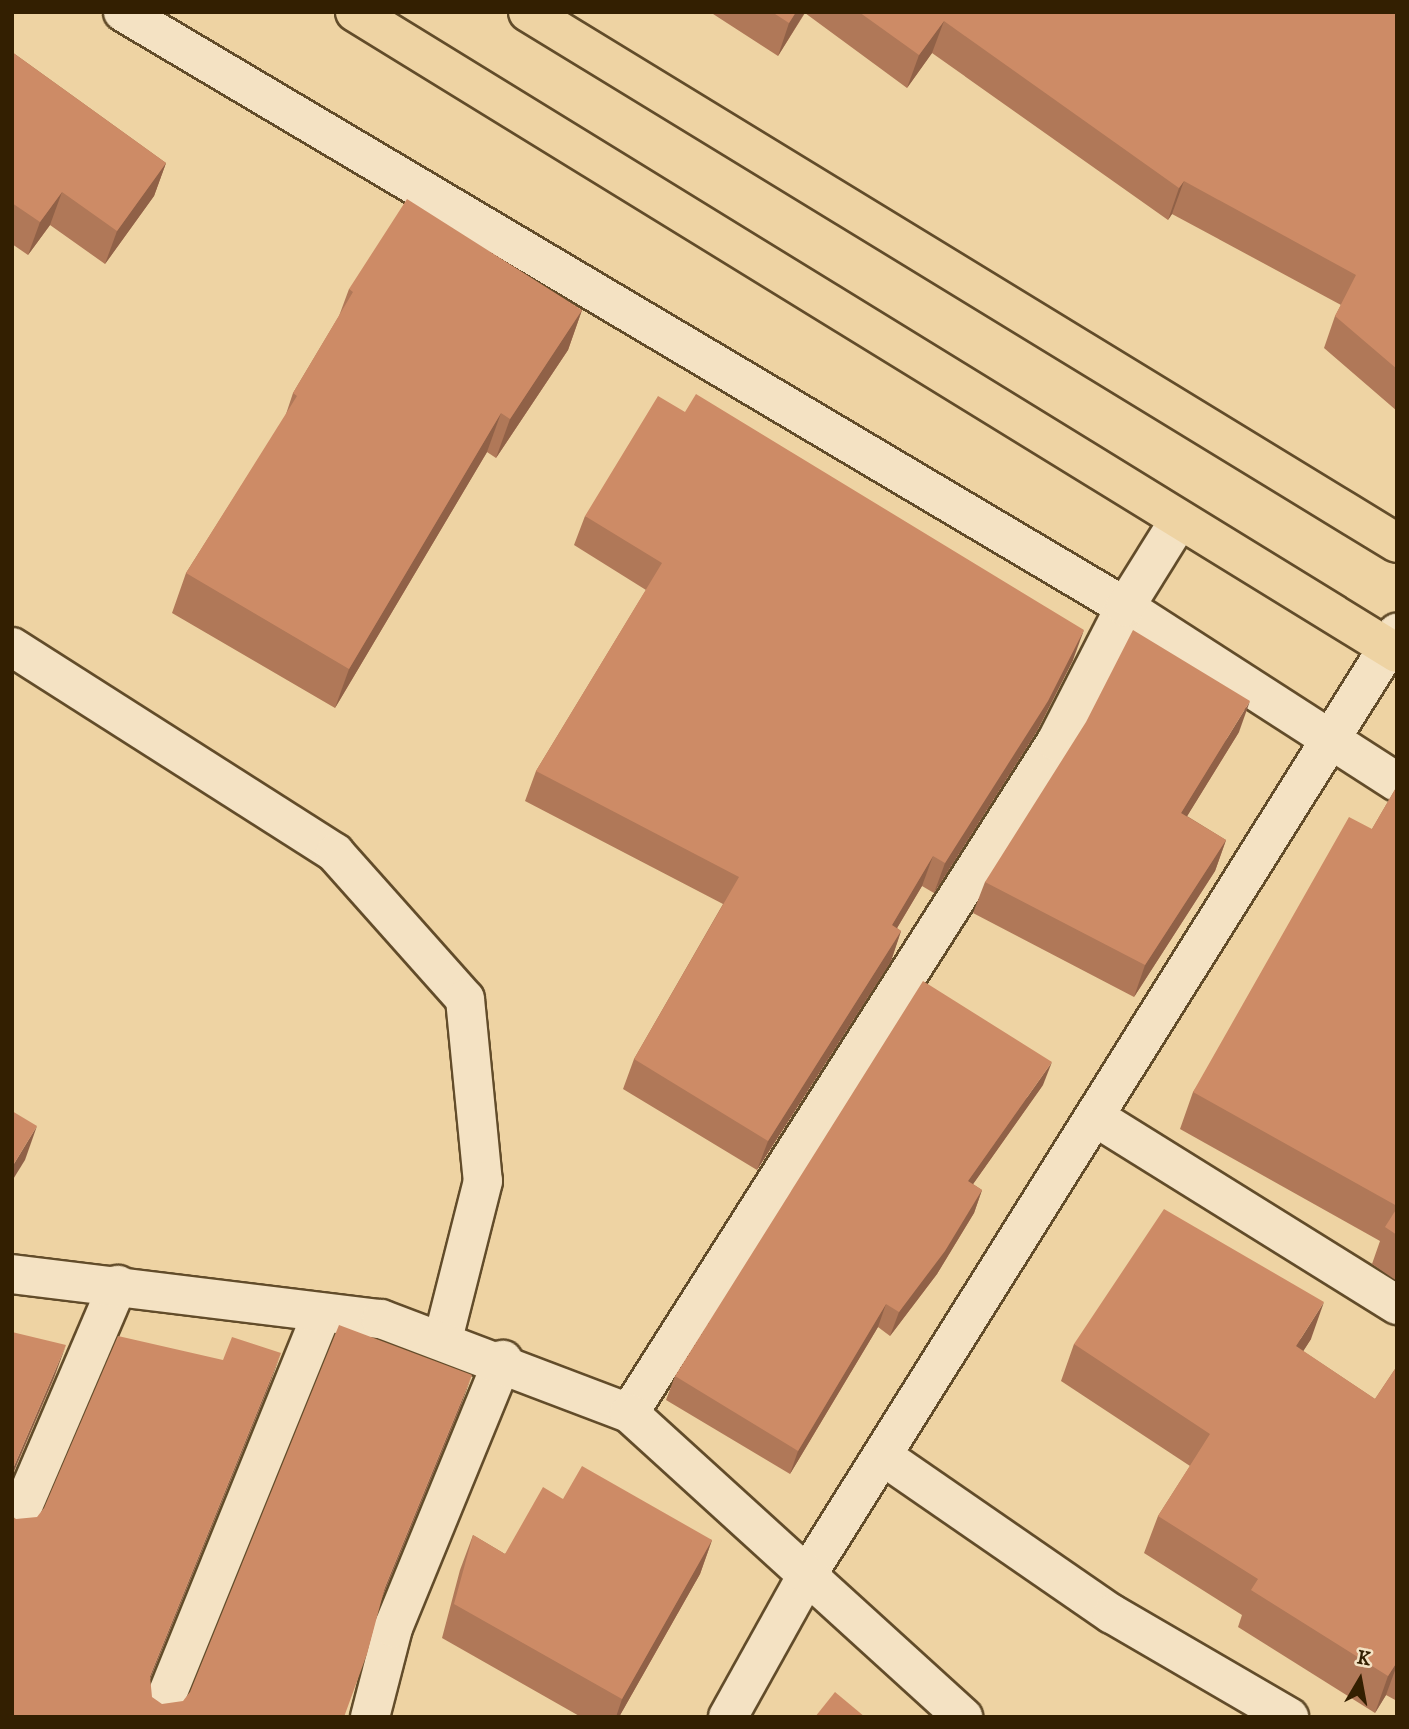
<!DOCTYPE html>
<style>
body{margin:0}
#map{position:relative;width:1409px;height:1729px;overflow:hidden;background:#eed3a3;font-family:"IM FELL DW Pica",serif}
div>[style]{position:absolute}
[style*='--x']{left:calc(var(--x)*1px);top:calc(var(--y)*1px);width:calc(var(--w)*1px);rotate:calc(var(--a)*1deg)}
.roads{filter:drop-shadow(2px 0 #624c2a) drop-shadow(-2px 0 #624c2a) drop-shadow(0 2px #624c2a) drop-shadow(0 -2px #624c2a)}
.street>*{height:38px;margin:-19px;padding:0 19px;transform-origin:19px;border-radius:19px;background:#f4e2c3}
.secondary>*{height:38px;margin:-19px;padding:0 19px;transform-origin:19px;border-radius:19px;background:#f4e2c3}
.primary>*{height:38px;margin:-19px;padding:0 19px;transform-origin:19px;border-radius:19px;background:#eed3a3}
.wall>*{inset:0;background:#b07858}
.shaded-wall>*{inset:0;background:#906147}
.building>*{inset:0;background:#cd8b66}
span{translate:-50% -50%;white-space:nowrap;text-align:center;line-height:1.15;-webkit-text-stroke:5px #f4e2c3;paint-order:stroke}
.frame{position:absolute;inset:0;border:14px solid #331f01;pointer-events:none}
.north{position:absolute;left:1325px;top:1645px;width:70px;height:70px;-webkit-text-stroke:5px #f4e2c3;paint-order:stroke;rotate:10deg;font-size:19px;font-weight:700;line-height:28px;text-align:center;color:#331f01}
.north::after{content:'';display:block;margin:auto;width:24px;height:32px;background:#331f01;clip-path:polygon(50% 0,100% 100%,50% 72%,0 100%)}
</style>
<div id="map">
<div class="roads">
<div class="street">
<i style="--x:123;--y:12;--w:1165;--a:30.7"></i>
<i style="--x:1125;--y:607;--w:323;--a:32.8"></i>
<i style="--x:12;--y:647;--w:383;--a:32.5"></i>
<i style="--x:335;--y:853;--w:195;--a:48.3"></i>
<i style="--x:465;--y:999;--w:183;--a:84.4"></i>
<i style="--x:483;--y:1181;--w:163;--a:104.2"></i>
<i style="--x:1095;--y:1117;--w:356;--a:31.9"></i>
<i style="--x:629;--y:1413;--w:795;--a:-57.53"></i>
<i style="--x:1056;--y:742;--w:152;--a:-62.9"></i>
<i style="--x:1125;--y:607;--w:100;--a:-58.1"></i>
<i style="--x:884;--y:1457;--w:277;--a:34.6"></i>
<i style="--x:1112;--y:1614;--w:205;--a:30.2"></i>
<i style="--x:12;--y:1532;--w:269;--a:-66.8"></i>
<i style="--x:158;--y:1717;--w:436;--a:-67.9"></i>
<i style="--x:370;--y:1717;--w:92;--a:-75.5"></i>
<i style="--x:393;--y:1628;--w:290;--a:-67.7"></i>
<i style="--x:728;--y:1717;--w:162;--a:-60.9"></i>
<i style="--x:807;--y:1575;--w:1112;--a:-57.94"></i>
</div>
<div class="secondary">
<i style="--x:12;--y:1274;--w:372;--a:7"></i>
<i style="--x:381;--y:1319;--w:265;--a:20.8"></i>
<i style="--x:629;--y:1413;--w:452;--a:42.3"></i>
</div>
<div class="primary">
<i style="--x:355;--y:12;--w:1223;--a:31.6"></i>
<i style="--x:528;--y:12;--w:1018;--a:31.43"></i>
</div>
</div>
<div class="wall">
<i style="clip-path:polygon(710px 12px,1397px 12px,1397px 411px,1324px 348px,1335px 316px,1341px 305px,1172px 214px,1168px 220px,932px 53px,907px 88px,805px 13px,778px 56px)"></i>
<i style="clip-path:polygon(12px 52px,166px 163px,154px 196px,105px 264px,50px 225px,28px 255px,12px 244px)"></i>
<i style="clip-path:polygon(349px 289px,582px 310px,568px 350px,496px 458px,487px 452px,335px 708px,172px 613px,186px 573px,285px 417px,293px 393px,339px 316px)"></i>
<i style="clip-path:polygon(585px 516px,1073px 660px,1037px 731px,934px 893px,922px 886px,897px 928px,901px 931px,891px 961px,757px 1170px,623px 1089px,634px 1059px,723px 904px,525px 801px,536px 771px,646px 590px,574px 545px)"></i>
<i style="clip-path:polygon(1239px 732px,1187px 816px,1226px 840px,1215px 871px,1134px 997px,973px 913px,985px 882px)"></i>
<i style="clip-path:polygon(1397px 786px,1397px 1281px,1372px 1264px,1380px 1241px,1180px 1129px,1193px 1092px,1372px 829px)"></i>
<i style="clip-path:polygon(1043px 1085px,973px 1184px,982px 1190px,974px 1213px,937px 1274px,890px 1336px,878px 1327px,790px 1474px,666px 1400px,675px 1376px)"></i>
<i style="clip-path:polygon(1311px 1339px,1303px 1351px,1375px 1399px,1397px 1366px,1397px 1701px,1386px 1695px,1375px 1713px,1238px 1627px,1242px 1615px,1144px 1553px,1158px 1516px,1190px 1466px,1061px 1381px,1074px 1344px)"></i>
<i style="clip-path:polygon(563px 1499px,712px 1540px,700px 1574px,619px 1717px,581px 1717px,442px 1638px,460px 1570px,473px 1535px,505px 1554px)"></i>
</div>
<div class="shaded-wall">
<i style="clip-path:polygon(796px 12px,805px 12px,778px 56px,789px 23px)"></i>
<i style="clip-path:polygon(944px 21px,932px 53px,907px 88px,919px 55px)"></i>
<i style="clip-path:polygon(166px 163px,154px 196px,105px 264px,117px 231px)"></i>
<i style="clip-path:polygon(1184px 181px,1172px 214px,1168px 220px,1179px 188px)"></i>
<i style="clip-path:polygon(62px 192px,50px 225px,28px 255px,40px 222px)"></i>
<i style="clip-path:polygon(582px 310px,568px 350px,496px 458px,510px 419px)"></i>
<i style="clip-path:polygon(501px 413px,487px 452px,335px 708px,349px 669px)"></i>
<i style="clip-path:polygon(1084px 630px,1073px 660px,1037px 731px,934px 893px,945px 863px)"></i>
<i style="clip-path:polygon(1250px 701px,1239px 732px,1170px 844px,1181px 813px)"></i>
<i style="clip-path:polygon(1226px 840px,1215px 871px,1134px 997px,1145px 965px)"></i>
<i style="clip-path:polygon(933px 856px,922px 886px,881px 955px,892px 925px)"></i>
<i style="clip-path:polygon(901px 931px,891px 961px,757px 1170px,768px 1141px)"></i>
<i style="clip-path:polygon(1052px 1062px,1043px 1085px,959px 1204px,968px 1181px)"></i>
<i style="clip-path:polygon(37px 1126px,25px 1160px,12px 1181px,12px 1167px)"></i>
<i style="clip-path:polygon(982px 1190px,974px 1213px,937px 1274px,890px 1336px,899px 1312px)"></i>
<i style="clip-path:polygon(1324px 1302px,1311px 1339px,1283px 1383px,1296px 1346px)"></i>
<i style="clip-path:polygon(886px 1304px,878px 1327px,790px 1474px,798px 1451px)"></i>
<i style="clip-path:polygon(66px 1345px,54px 1378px,12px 1476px,12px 1471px)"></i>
<i style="clip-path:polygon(281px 1353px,269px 1386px,138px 1709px,150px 1676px)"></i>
<i style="clip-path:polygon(472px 1375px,460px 1408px,373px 1620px,385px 1587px)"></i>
<i style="clip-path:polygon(712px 1540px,700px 1574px,619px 1717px,616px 1717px,622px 1699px)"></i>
<i style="clip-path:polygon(1397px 1662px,1397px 1665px,1386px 1695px,1375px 1713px,1388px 1676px)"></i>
</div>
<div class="building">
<i style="clip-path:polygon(772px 12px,796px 12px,789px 23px)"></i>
<i style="clip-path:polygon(859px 12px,1397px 12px,1397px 369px,1335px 316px,1356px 275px,1184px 181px,1179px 188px,944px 21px,919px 55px)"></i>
<i style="clip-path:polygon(12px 52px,166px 163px,117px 231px,62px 192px,40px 222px,12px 203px)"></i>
<i style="clip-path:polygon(407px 199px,582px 310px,510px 419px,501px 413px,349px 669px,186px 573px,297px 396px,293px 393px,353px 292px,349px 289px)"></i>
<i style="clip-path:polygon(696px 394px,1084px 630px,1048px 701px,945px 863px,933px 856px,892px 925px,901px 931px,768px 1141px,634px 1059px,739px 877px,536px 771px,662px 563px,585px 516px,658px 396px,685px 412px)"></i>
<i style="clip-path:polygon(1133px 630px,1250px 701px,1181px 813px,1226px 840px,1145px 965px,985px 882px,1086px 722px)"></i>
<i style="clip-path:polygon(1397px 786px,1397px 1206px,1193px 1092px,1349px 817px,1372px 829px)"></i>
<i style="clip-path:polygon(923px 981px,1052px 1062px,968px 1181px,982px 1190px,945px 1251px,899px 1312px,886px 1304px,798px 1451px,675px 1376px)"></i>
<i style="clip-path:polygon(12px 1111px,37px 1126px,12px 1167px)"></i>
<i style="clip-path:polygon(1397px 1208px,1397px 1235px,1385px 1227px)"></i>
<i style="clip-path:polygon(1164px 1209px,1324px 1302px,1296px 1346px,1375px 1399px,1397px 1366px,1397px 1662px,1388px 1676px,1251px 1590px,1258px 1579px,1158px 1516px,1210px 1434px,1074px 1344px)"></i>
<i style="clip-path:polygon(339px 1325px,472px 1375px,385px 1587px,367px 1654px,344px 1717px,12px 1717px,12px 1516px,16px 1519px,37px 1517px,44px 1508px,118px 1336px,223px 1360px,232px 1337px,281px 1353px,150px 1676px,152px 1697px,162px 1704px,183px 1701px,190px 1692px)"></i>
<i style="clip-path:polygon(12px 1332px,66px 1345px,12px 1471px)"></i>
<i style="clip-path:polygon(582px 1466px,712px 1540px,622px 1699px,454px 1604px,473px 1535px,505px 1554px,543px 1487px,563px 1499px)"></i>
<i style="clip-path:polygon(835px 1692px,865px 1717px,815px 1717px)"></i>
</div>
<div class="frame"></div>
<div class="north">K</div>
</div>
